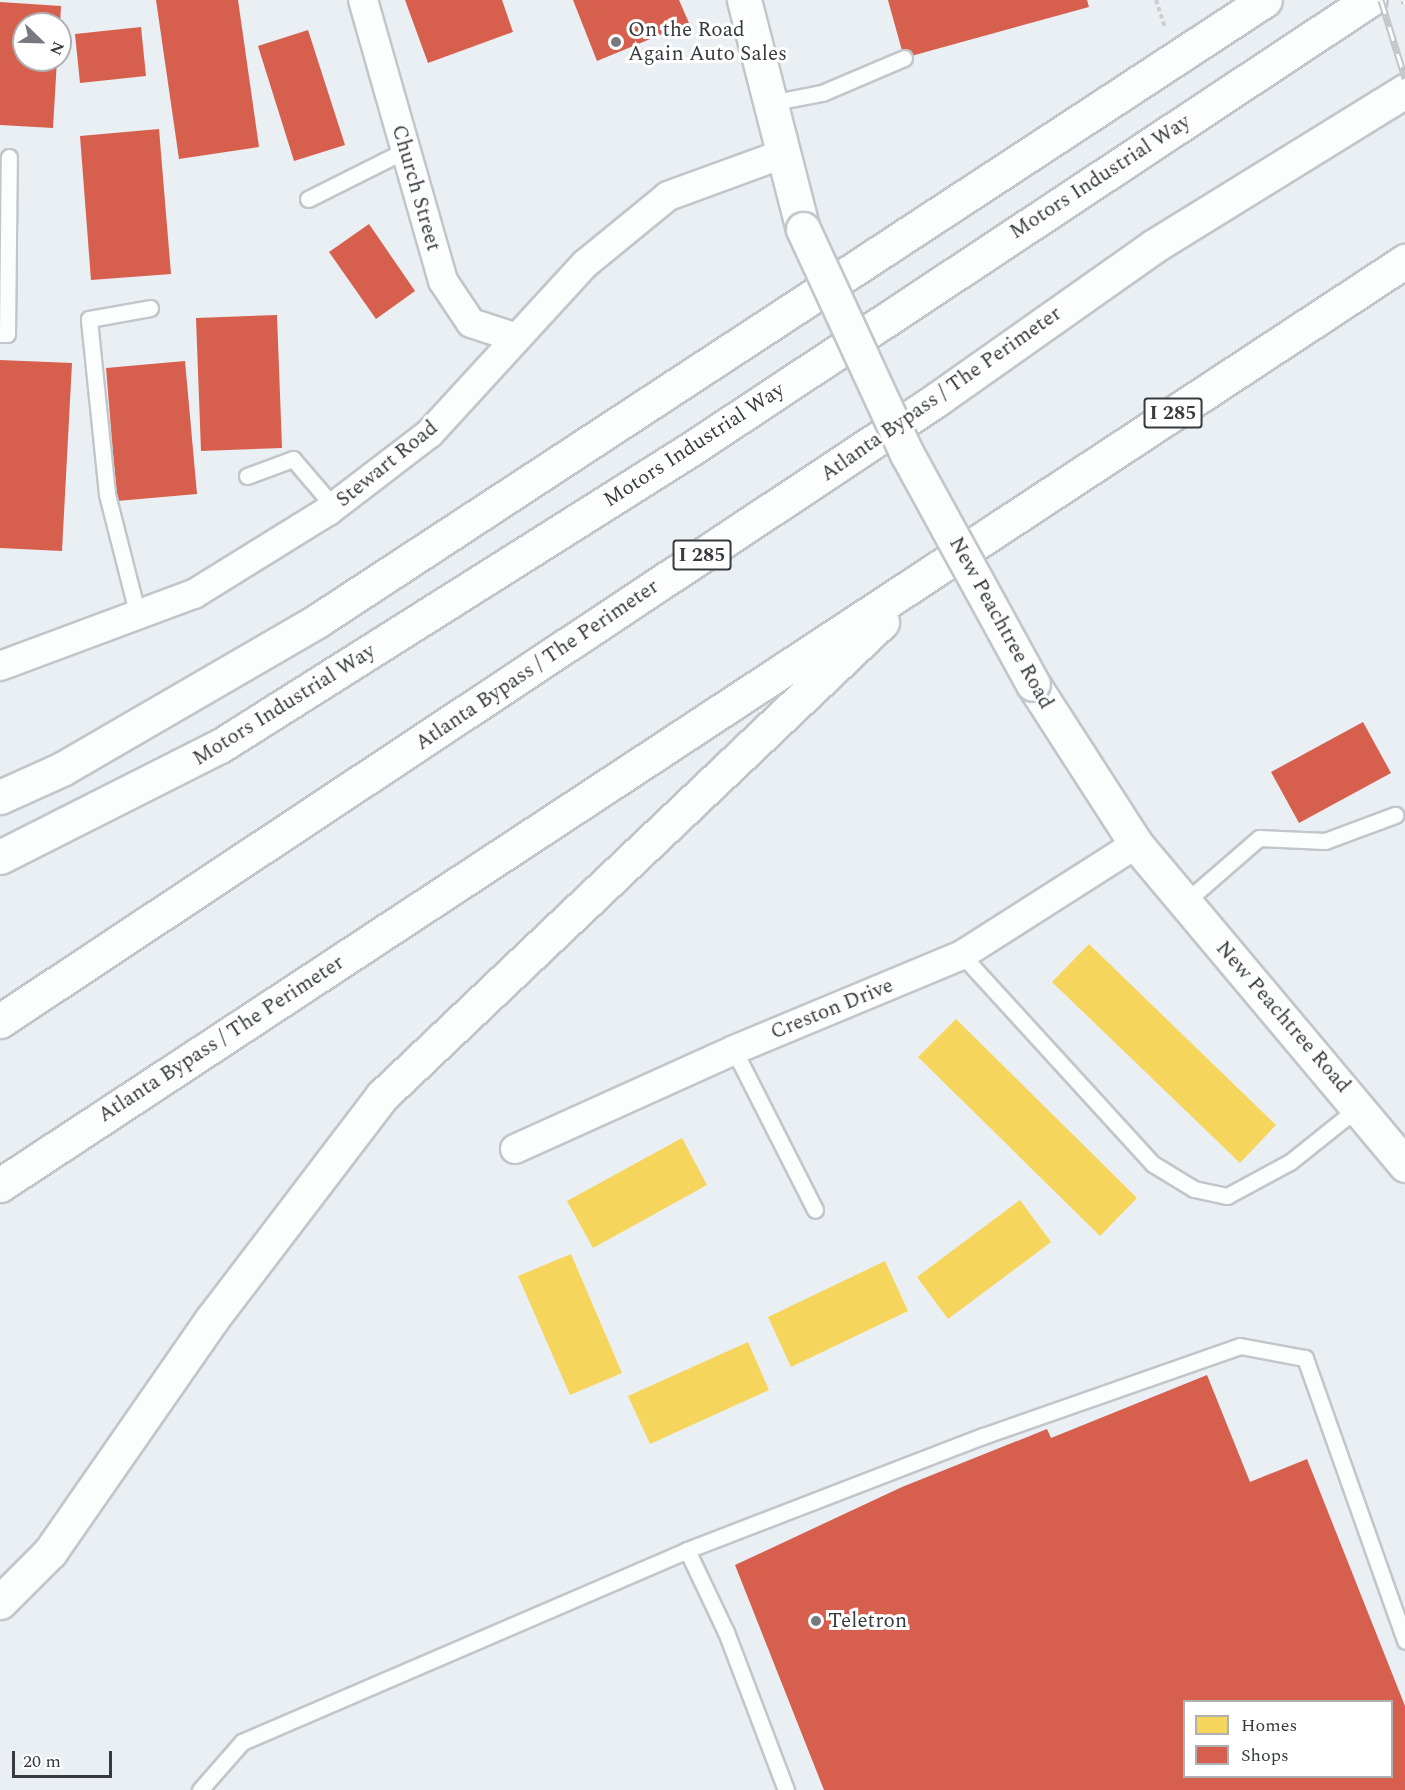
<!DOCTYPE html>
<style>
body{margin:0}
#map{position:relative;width:1405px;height:1790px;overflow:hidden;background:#eaeff4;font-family:Spectral,serif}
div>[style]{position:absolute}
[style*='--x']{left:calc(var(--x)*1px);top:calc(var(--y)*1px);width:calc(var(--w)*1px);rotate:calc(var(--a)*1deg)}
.homes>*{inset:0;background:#f6d55c}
.shops>*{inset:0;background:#d6604d}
.path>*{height:4px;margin-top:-2px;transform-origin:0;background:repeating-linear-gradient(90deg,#ceced0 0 4.5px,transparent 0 7.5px)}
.roads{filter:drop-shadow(2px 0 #c2c6ca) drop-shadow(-2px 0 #c2c6ca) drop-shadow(0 2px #c2c6ca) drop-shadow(0 -2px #c2c6ca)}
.service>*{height:15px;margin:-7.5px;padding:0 7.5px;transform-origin:7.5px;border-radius:7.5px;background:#fcfdfd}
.minor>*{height:28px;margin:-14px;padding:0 14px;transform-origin:14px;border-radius:14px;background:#fcfdfd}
.tertiary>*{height:33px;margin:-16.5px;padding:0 16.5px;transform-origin:16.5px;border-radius:16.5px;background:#fcfdfd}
.secondary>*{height:33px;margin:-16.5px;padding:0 16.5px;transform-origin:16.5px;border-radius:16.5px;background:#fcfdfd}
.motorway>*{height:33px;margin:-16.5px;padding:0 16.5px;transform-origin:16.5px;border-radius:16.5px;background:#fcfdfd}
.rail>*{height:7px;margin-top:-3.5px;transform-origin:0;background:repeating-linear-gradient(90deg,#fff 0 14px,#c4c5c7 0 28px);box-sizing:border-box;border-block:2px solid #c4c5c7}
.bridges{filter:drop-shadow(2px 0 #c2c6ca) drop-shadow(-2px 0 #c2c6ca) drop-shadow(0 2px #c2c6ca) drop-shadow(0 -2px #c2c6ca)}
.tertiary-bridge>*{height:33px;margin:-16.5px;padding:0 16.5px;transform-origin:16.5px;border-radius:16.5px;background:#fcfdfd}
.dots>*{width:16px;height:16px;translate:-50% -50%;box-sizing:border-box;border:3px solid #fff;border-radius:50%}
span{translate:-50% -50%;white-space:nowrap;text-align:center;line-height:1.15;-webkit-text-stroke:6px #fff;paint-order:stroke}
.shield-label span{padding:2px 4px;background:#fff;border:2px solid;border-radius:4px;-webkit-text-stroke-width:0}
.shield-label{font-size:20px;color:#373a3e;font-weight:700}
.poi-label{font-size:21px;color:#373a3e}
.left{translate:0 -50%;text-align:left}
.street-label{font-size:21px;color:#373a3e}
.legend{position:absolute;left:1183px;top:1700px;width:210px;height:78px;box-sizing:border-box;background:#fff;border:2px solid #afb0b2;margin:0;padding:8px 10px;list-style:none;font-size:18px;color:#373a3e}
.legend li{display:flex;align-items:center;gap:12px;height:30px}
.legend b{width:30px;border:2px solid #afb0b2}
.north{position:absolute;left:12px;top:12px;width:60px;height:60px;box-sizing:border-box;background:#fff;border:2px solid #afb0b2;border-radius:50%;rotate:113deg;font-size:16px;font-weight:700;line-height:24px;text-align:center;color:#373a3e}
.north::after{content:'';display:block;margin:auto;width:21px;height:27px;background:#76797e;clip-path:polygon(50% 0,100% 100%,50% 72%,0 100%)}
.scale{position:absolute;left:12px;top:1751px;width:100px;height:27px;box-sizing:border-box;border:3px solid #373a3e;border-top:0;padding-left:8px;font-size:18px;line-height:21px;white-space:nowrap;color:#373a3e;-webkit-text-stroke:4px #fff;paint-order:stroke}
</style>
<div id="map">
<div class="homes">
<i style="clip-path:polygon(1089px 944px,1276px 1125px,1240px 1163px,1052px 982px)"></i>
<i style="clip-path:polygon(956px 1019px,1137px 1198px,1100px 1236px,918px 1057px)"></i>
<i style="clip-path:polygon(682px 1138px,707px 1185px,593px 1248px,567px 1201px)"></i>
<i style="clip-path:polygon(1020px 1200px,1051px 1242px,948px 1319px,917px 1277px)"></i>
<i style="clip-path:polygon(571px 1254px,622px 1373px,570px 1395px,518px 1276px)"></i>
<i style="clip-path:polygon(885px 1261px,908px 1311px,791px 1367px,768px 1317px)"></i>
<i style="clip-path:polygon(748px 1342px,769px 1390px,650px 1444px,628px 1396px)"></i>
</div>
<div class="shops">
<i style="clip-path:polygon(156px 0,238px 0,259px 147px,179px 159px)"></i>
<i style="clip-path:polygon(405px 0,502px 0,513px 32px,428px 63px)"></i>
<i style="clip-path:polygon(573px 0,679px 0,689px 23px,597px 61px)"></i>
<i style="clip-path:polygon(888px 0,1087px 0,1089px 7px,904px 58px)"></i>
<i style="clip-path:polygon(0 2px,61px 6px,60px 24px,24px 24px,24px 60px,57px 60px,53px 128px,0 125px)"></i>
<i style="clip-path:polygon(141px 27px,146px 76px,80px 83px,75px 34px)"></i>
<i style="clip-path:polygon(308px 30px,345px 145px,294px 161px,258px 46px)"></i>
<i style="clip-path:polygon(159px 129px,171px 274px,91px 280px,80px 136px)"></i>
<i style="clip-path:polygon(369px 224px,415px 291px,376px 319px,329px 252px)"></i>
<i style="clip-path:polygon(277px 315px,282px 448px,201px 451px,196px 318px)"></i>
<i style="clip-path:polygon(0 360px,72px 363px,62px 551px,0 548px)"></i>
<i style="clip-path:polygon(185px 361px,197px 494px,117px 501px,106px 368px)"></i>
<i style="clip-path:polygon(1363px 722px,1391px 773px,1299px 823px,1271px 772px)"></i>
<i style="clip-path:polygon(evenodd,1207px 1375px,1250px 1482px,1307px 1459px,1405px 1706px,1405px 1790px,824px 1790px,735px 1565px,902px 1487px,1047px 1429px,1051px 1438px,1207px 1375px,1184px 1702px,1392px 1702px,1392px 1776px,1184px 1776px,1184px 1702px)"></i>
</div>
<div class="path">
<i style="--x:1156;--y:0;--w:29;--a:72"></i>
</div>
<div class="roads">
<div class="service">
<i style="--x:770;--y:103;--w:53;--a:-10.9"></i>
<i style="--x:822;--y:93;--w:89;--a:-23.1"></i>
<i style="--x:308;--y:199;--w:110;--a:-26.6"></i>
<i style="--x:0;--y:334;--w:7;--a:0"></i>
<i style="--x:7;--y:334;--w:177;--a:-89.4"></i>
<i style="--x:247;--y:476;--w:49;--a:-20.3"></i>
<i style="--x:293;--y:459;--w:63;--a:49.5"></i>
<i style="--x:138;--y:616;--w:126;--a:-104.3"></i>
<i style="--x:107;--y:494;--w:176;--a:-95.9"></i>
<i style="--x:89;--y:319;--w:62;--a:-10.2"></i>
<i style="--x:1184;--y:903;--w:99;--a:-40.9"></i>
<i style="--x:1259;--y:838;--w:66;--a:2.6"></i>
<i style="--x:1325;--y:841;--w:75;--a:-20.4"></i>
<i style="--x:962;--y:955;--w:283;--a:47.6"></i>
<i style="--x:1153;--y:1164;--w:48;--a:31.4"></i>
<i style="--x:1194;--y:1189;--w:34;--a:12"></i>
<i style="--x:1227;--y:1196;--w:72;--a:-28.4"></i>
<i style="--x:1290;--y:1162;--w:88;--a:-38.6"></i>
<i style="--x:734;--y:1050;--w:179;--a:63.1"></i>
<i style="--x:687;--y:1550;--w:317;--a:-21.1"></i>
<i style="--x:983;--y:1436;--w:272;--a:-19.3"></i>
<i style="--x:1240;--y:1346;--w:66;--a:10.5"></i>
<i style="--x:1305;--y:1358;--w:300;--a:70.5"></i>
<i style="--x:200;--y:1790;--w:64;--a:-48.8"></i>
<i style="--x:242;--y:1742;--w:485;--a:-23.3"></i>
<i style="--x:687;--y:1550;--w:91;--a:64.6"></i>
<i style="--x:726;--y:1632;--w:169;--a:69.2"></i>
</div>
<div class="minor">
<i style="--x:363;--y:0;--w:292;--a:74.1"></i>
<i style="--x:443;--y:281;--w:50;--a:56.3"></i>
<i style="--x:471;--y:323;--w:48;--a:18.1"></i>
<i style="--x:0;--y:666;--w:207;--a:-20.4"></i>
<i style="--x:194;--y:594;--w:158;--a:-31.8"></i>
<i style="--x:328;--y:511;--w:128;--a:-37.4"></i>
<i style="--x:430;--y:433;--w:229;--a:-47.5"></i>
<i style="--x:585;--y:264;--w:107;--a:-39.3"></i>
<i style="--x:668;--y:196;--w:122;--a:-20.1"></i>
<i style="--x:515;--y:1149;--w:240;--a:-24.3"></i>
<i style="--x:734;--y:1050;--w:247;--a:-22.6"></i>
<i style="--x:962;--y:955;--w:206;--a:-32.5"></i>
</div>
<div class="tertiary">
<i style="--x:744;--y:0;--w:236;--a:75.6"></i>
<i style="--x:1033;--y:684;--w:190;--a:57.2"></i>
<i style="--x:1136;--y:844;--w:419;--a:50"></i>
</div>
<div class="secondary">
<i style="--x:0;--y:797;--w:68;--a:-24.3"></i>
<i style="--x:62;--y:769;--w:295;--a:-30.1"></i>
<i style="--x:317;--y:621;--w:1133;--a:-33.23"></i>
<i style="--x:0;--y:857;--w:246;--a:-26.8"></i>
<i style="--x:220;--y:746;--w:560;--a:-32.24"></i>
<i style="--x:694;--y:447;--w:810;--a:-33.51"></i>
</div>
<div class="motorway">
<i style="--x:0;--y:1021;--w:1123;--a:-33.56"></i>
<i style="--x:936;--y:400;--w:267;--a:-35.2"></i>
<i style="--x:1154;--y:246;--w:295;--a:-31.7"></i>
<i style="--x:0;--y:1185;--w:1682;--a:-33.33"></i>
<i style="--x:0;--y:1602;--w:71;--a:-45"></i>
<i style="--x:50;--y:1552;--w:284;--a:-55.2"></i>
<i style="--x:212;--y:1319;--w:280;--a:-52.7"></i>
<i style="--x:382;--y:1096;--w:689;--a:-43.47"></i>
</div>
</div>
<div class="rail">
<i style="--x:1381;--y:0;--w:82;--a:72.9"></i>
<i style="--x:1404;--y:0;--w:3;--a:72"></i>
</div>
<div class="bridges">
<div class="tertiary-bridge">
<i style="--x:803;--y:229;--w:248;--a:65.2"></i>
<i style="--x:907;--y:454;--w:262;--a:61.3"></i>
</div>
</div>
<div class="dots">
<i style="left:616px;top:42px;background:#76797e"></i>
<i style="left:816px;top:1621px;background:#76797e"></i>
</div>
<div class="shield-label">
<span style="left:1173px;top:413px">I 285</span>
<span style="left:702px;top:555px">I 285</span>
</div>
<div class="poi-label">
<span class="left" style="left:628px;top:42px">On the Road<br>Again Auto Sales</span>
<span class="left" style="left:828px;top:1621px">Teletron</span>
</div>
<div class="street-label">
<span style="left:1100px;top:177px;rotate:-33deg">Motors Industrial Way</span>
<span style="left:416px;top:188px;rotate:74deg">Church Street</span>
<span style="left:941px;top:394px;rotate:-35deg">Atlanta Bypass / The Perimeter</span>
<span style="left:694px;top:445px;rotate:-33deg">Motors Industrial Way</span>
<span style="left:387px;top:464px;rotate:-39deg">Stewart Road</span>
<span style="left:1001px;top:623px;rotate:61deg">New Peachtree Road</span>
<span style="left:537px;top:665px;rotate:-34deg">Atlanta Bypass / The Perimeter</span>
<span style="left:284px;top:705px;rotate:-32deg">Motors Industrial Way</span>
<span style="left:832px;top:1009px;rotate:-22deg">Creston Drive</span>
<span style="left:1283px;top:1017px;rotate:49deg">New Peachtree Road</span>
<span style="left:221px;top:1039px;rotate:-33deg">Atlanta Bypass / The Perimeter</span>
</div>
<ul class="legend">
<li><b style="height:16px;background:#f6d55c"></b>Homes</li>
<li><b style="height:16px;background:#d6604d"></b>Shops</li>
</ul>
<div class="north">N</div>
<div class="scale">20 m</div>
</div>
